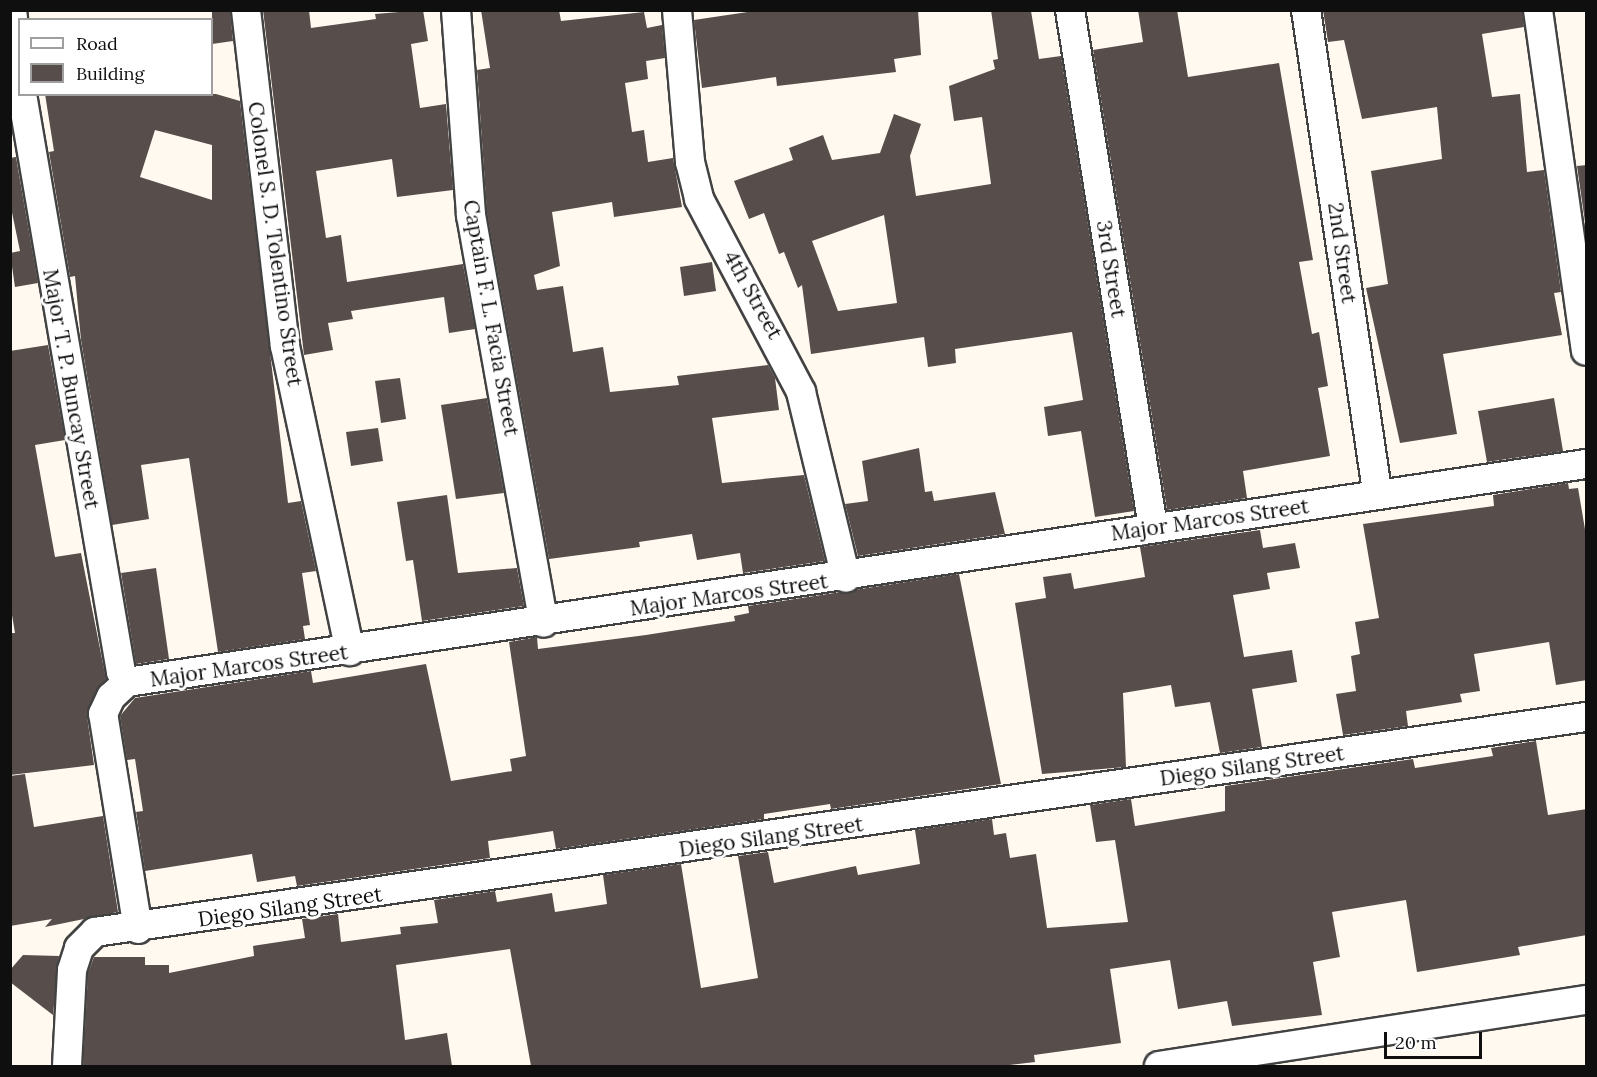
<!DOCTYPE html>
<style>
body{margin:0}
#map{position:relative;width:1597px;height:1077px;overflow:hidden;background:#fff9f0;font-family:Lora,serif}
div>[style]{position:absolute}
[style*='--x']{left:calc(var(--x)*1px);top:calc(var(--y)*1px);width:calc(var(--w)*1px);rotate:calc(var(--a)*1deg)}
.building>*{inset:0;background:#574d4b}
.roads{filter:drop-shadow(2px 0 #424242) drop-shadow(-2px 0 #424242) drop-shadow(0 2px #424242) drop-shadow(0 -2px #424242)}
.minor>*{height:28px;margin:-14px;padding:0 14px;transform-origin:14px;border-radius:14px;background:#fff}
span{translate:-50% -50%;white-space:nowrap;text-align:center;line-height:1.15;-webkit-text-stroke:6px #fff;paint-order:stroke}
.street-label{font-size:21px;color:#0f0f0f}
.frame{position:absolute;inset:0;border:12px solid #0f0f0f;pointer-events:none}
.legend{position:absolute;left:18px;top:18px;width:195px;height:78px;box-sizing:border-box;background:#fff;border:2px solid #9f9f9f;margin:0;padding:8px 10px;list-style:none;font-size:18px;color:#0f0f0f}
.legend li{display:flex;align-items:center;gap:12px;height:30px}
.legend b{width:30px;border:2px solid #9f9f9f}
.scale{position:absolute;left:1384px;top:1032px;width:98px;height:27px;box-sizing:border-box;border:3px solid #0f0f0f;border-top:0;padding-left:8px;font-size:18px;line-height:21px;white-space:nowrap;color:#0f0f0f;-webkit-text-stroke:4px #fff;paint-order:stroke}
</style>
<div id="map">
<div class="building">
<i style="clip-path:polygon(212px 10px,230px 10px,233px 41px,212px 44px)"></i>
<i style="clip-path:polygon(263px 10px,309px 10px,311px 28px,376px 19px,375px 14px,423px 10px,428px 41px,411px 44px,420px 108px,446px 104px,453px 190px,397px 197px,392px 159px,316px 171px,326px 238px,341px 235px,347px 282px,463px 264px,475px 329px,449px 333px,444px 297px,351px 311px,353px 319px,328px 323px,333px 350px,304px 355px)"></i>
<i style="clip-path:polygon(481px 10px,559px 10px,561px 21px,644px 12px,647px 28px,662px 25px,665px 58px,646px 61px,648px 79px,625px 83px,632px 132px,644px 130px,648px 162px,673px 158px,682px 207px,614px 217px,612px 202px,552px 212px,560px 266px,534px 275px,537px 290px,563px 286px,573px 352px,603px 347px,610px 392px,679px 385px,677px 376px,768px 365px,775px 378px,779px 410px,712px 418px,722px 483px,804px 475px,825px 561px,743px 573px,740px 553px,697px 560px,692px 534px,639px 542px,640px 547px,549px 559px,487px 213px,477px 70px,490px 68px)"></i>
<i style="clip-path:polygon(761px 10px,918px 10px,921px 55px,894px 59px,896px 72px,777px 86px,776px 77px,702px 88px,694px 20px)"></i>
<i style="clip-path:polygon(evenodd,991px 10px,1031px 11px,1039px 59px,1061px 56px,1134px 511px,1095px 517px,1081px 431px,1048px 436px,1044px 407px,1083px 400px,1072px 332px,955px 349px,956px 363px,928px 367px,924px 337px,811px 354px,802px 285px,798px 288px,784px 252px,779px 254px,764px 213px,749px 219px,734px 181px,793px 160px,789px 148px,823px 135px,832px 160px,880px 153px,894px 114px,921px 124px,910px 156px,916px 196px,991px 184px,982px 117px,954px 121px,949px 86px,995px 69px,993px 60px,998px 59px,991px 10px,884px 215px,897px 303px,838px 311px,812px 241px,884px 215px)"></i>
<i style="clip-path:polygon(1138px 10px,1177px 10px,1188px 77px,1279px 63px,1313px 260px,1299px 262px,1312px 334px,1319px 332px,1328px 386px,1318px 388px,1330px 456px,1243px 471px,1247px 498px,1167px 510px,1093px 50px,1143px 42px)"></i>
<i style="clip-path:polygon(1323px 10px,1522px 10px,1524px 27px,1482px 34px,1492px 97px,1520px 94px,1527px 172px,1544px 170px,1561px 292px,1554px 293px,1562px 335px,1443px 354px,1457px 434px,1400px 443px,1366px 288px,1388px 284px,1371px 171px,1442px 159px,1437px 107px,1362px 119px,1344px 40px,1328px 42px)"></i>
<i style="clip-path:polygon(evenodd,45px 94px,216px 94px,240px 101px,288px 503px,301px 501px,316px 571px,302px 573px,310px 625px,303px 626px,305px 639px,218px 652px,189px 458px,141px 465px,149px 519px,112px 525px,81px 340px,75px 276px,70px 277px,49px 152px,54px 151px,45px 94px,155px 130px,212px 145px,212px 200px,140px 177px,155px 130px)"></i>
<i style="clip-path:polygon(16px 157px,38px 283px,15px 287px,10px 253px,20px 251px,10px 203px,10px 158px)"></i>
<i style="clip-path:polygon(1587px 165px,1587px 236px,1577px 166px)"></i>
<i style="clip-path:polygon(712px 262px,716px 291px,684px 296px,680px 267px)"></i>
<i style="clip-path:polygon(48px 345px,65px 440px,35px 445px,55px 557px,81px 553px,106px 679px,96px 690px,87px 716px,94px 765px,10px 775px,10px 633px,15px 633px,10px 603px,10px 351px)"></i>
<i style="clip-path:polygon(400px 378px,406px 419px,381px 423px,375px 381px)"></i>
<i style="clip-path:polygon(487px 398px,504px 493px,456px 499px,441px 405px)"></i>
<i style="clip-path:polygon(1554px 398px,1563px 451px,1487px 462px,1478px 411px)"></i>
<i style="clip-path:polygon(378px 428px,383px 461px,351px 466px,346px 432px)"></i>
<i style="clip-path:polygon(919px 448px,925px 492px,932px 491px,934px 501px,995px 492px,1005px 534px,858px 556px,845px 504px,868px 501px,862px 461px)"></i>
<i style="clip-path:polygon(1568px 483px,1569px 489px,1578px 488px,1587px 541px,1587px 680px,1556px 685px,1549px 642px,1474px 654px,1480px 691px,1460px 694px,1462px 702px,1406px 711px,1408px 726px,1343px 735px,1336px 694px,1356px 691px,1351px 656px,1360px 654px,1355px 622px,1379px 618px,1363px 524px,1494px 506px,1493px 495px)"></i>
<i style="clip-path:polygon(447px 495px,458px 573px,517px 568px,524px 606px,422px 621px,413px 560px,406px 561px,397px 502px)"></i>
<i style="clip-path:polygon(1260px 530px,1263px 548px,1295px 543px,1300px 568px,1267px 573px,1270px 589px,1233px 595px,1244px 657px,1292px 650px,1297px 682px,1252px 689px,1262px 747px,1220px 753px,1210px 702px,1175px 707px,1171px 685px,1123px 693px,1126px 767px,1042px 774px,1015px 603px,1046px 598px,1043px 577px,1071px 573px,1074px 589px,1145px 577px,1140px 547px)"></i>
<i style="clip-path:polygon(156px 568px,169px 659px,136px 664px,121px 573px)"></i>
<i style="clip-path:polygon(959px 574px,1001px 784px,831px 809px,830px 804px,764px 814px,764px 819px,556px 849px,553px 831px,488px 841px,490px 858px,297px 886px,295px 876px,257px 882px,252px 854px,145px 871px,136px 812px,143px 811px,135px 759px,127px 760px,120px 716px,135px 698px,311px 671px,313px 683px,426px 664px,451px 781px,512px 771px,510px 759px,526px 756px,509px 642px,537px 637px,538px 649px,646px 635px,735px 621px,734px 616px,749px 613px,748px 606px)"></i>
<i style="clip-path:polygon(1536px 741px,1548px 815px,1587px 809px,1587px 935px,1518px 947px,1520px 955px,1417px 972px,1406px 900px,1332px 912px,1340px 957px,1313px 962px,1322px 1015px,1232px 1026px,1227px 1001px,1178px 1009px,1170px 960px,1110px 969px,1121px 1043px,1034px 1055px,1035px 1062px,1001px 1066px,531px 1066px,510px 949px,396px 965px,405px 1040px,447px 1033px,452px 1066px,83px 1066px,88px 973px,94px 957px,145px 957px,145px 965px,169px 965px,169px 973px,254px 956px,253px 946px,305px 938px,302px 919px,338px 914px,341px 942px,401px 934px,400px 927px,438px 923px,434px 900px,495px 891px,497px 902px,552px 893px,555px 912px,607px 904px,603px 875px,681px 864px,701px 988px,758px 978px,738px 856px,768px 852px,774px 883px,856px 866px,858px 875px,920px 864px,915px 830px,992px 819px,994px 835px,1006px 833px,1010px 858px,1036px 854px,1047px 928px,1128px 922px,1115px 840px,1096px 842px,1090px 805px,1131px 799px,1135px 826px,1225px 811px,1225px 786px,1413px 759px,1415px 768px,1493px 756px,1491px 748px)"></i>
<i style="clip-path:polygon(25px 774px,34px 827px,103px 816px,118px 912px,45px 927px,52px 919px,10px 926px,10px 776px)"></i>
<i style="clip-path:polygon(23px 955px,59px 956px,53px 1015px,10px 982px,10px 970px)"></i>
</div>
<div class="roads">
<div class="minor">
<i style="--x:12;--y:10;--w:66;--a:83.1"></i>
<i style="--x:246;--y:10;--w:338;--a:83.4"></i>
<i style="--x:285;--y:346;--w:312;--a:78"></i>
<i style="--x:456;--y:10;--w:206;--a:85.8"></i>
<i style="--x:471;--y:215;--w:414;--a:79.9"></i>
<i style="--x:677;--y:10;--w:153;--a:85.1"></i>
<i style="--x:690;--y:162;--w:38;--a:76"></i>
<i style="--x:699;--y:199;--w:218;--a:62.1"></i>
<i style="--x:801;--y:392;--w:191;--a:76.4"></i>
<i style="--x:1070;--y:10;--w:524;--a:80.88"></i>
<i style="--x:1306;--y:10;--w:490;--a:81.6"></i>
<i style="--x:1538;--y:10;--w:344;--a:82"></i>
<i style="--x:22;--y:94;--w:586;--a:80.28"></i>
<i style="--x:121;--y:672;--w:12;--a:59"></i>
<i style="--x:138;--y:929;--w:218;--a:-99.2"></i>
<i style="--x:103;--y:714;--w:19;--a:-65"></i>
<i style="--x:111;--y:697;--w:22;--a:-43"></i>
<i style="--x:127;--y:682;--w:1475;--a:-8.5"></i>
<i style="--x:67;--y:1066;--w:96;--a:-87"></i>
<i style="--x:72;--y:970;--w:23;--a:-72"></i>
<i style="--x:79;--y:948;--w:23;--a:-45"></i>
<i style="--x:95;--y:932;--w:1506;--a:-8.21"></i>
<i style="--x:1159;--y:1066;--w:432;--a:-8.8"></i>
</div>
</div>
<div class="street-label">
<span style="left:275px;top:244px;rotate:82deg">Colonel S. D. Tolentino Street</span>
<span style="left:1342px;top:253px;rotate:82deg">2nd Street</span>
<span style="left:1111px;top:269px;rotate:81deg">3rd Street</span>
<span style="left:753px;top:295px;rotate:61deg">4th Street</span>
<span style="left:491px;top:318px;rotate:80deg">Captain F. L. Facia Street</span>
<span style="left:71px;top:389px;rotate:80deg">Major T. P. Buncay Street</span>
<span style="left:1210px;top:520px;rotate:-8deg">Major Marcos Street</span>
<span style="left:729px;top:595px;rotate:-8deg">Major Marcos Street</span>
<span style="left:249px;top:666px;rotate:-8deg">Major Marcos Street</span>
<span style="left:1252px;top:766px;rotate:-8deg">Diego Silang Street</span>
<span style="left:771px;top:837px;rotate:-8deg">Diego Silang Street</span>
<span style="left:290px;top:907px;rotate:-8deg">Diego Silang Street</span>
</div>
<div class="frame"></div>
<ul class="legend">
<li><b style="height:8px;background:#fff"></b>Road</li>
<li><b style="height:16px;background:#574d4b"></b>Building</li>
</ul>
<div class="scale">20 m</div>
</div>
